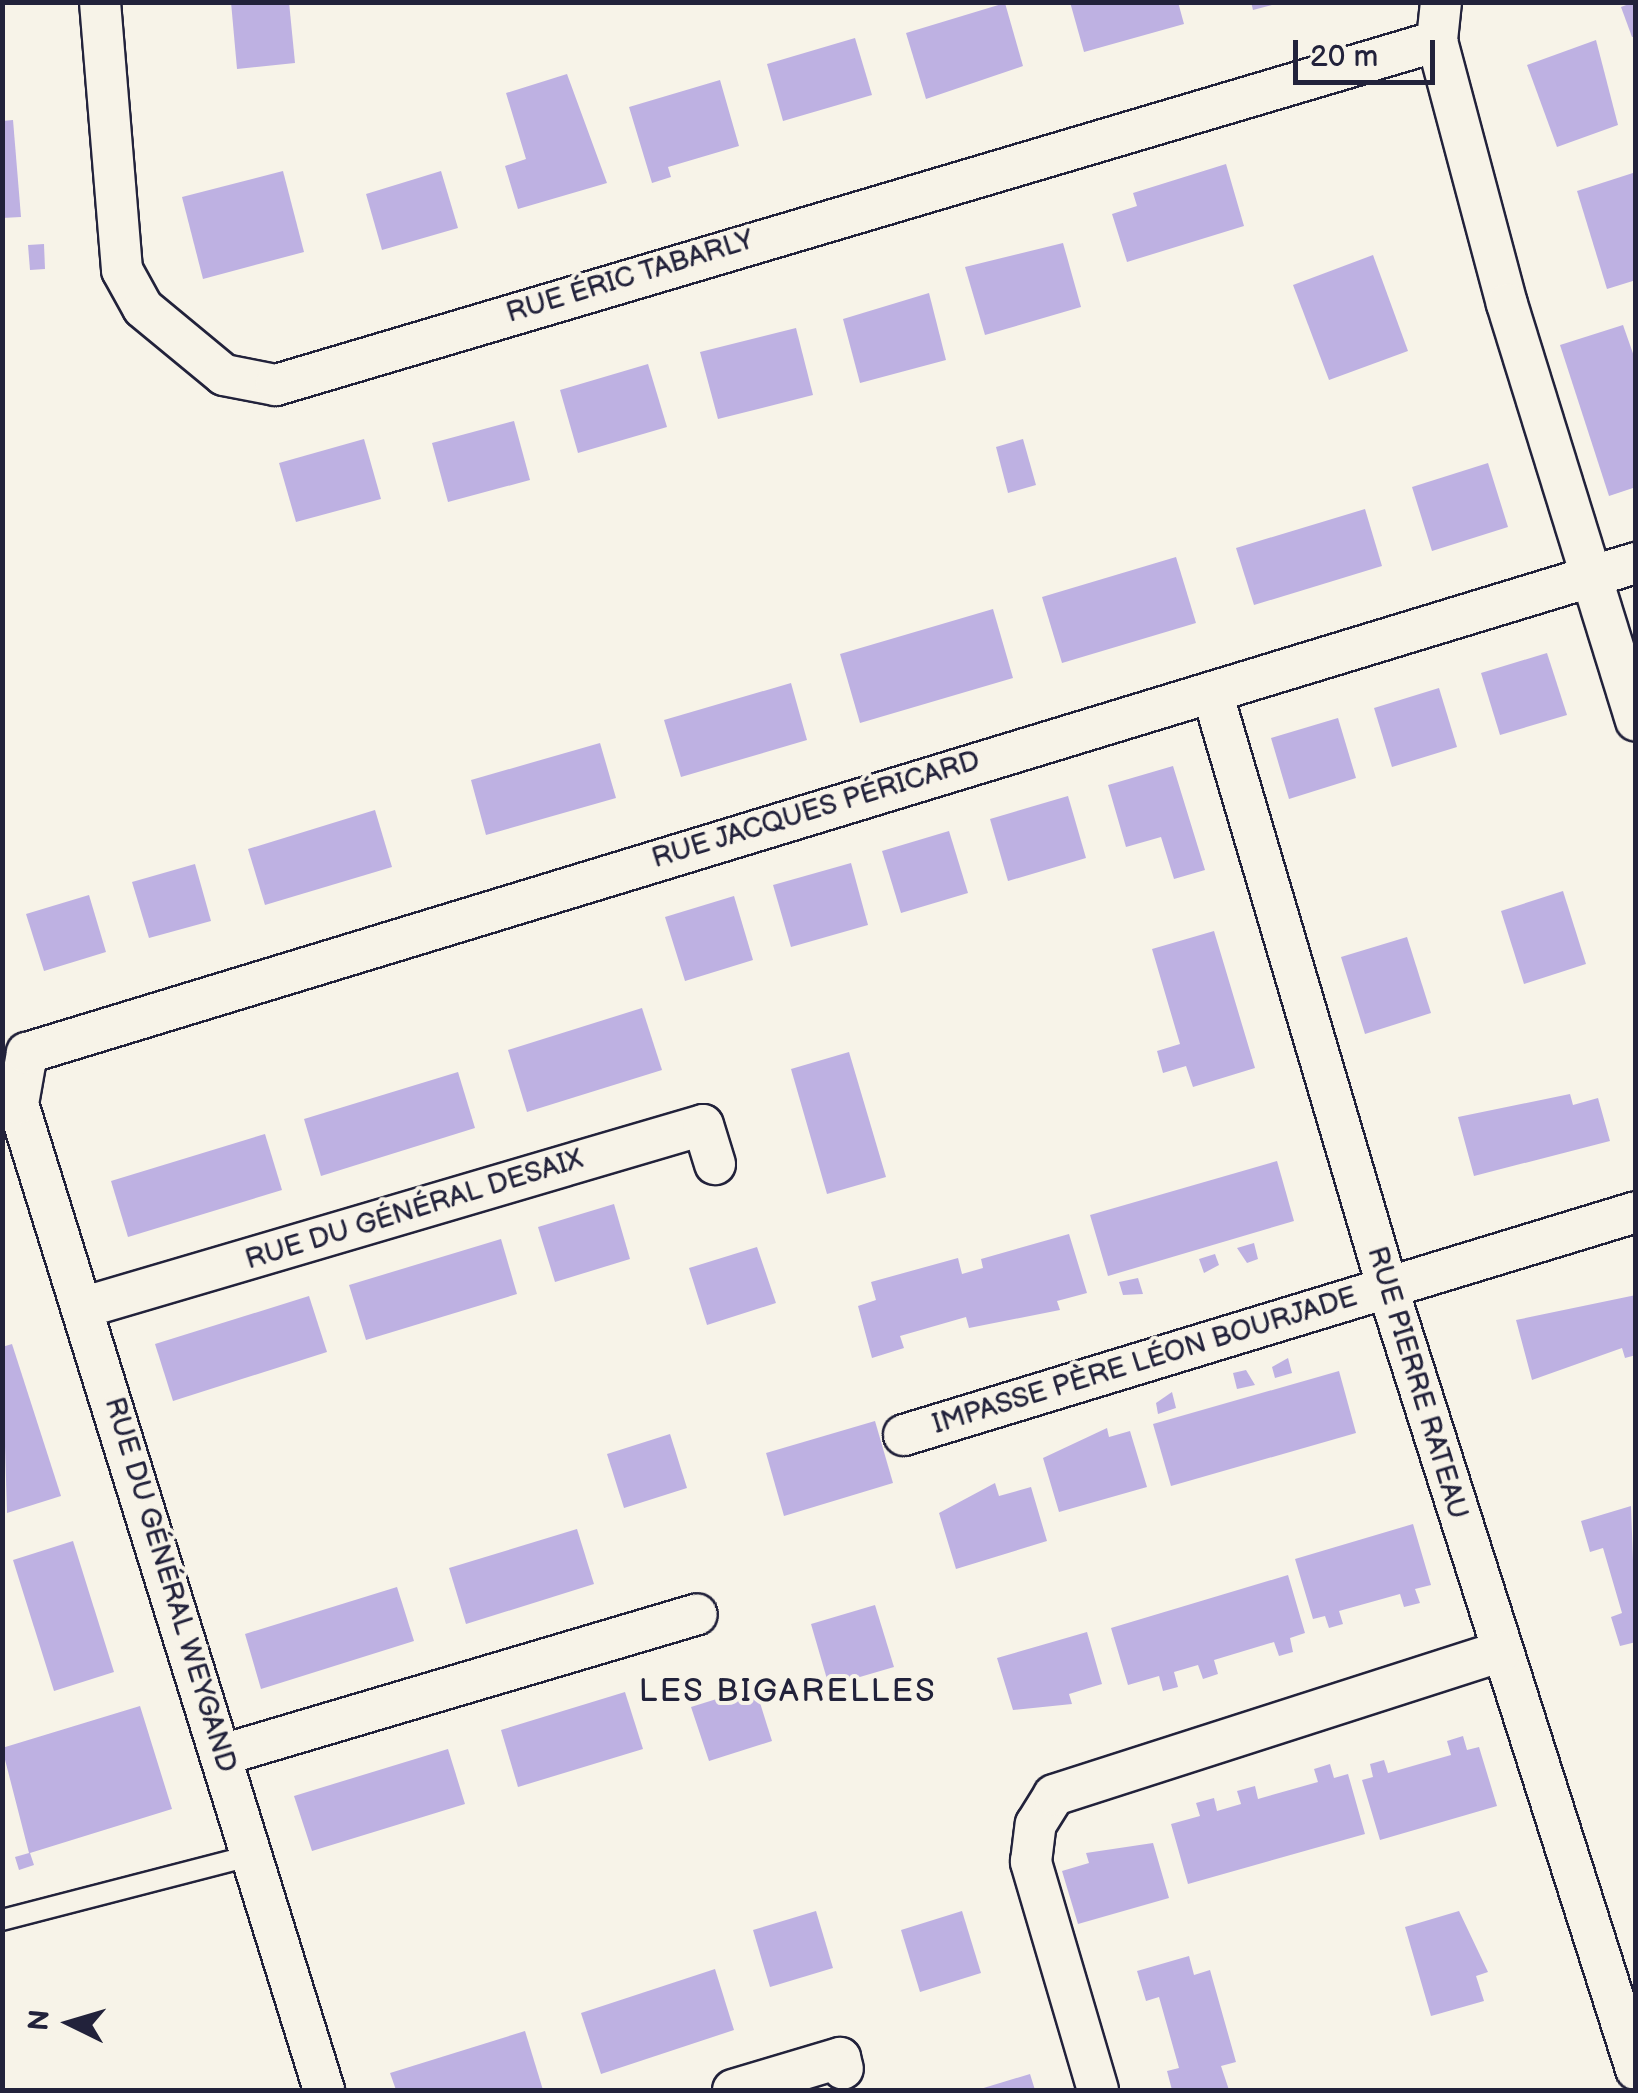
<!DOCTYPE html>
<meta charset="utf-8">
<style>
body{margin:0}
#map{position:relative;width:1638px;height:2093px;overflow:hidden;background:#f7f3e8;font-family:"Balsamiq Sans",sans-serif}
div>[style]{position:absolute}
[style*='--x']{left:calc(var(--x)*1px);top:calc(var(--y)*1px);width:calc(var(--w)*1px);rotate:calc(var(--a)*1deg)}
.building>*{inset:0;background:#beb1e2}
.roads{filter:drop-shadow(2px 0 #22223b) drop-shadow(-2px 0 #22223b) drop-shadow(0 2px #22223b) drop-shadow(0 -2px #22223b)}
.lane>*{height:20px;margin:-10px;padding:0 10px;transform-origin:10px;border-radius:10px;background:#f7f3e8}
.street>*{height:40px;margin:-20px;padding:0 20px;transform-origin:20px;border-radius:20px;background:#f7f3e8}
span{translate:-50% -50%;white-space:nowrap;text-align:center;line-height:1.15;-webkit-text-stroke:8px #f7f3e8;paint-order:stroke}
.street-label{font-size:28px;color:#22223b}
.quarter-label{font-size:32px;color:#22223b;letter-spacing:2.5px}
.frame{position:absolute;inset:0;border:5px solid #22223b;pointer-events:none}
.north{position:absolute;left:20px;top:1973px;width:100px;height:100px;-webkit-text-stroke:8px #f7f3e8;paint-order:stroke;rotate:275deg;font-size:28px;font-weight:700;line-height:40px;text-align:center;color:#22223b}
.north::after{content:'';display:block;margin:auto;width:35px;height:45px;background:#22223b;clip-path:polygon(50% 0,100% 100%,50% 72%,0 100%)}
.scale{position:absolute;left:1293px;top:40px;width:142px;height:45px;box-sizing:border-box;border:5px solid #22223b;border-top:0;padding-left:12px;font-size:30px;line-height:35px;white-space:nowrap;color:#22223b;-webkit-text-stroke:8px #f7f3e8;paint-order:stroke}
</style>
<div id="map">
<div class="building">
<i style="clip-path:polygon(231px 2px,289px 2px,295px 63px,237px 69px)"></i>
<i style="clip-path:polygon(1070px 2px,1178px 2px,1184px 24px,1084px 52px)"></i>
<i style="clip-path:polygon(1251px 2px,1276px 2px,1276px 4px,1253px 10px)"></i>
<i style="clip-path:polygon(1634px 2px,1636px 36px,1632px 37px,1621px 7px)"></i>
<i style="clip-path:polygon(1005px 3px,1023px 66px,926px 99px,906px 33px)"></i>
<i style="clip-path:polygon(855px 38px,872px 95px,783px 121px,767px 64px)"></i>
<i style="clip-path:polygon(1596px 40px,1618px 125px,1557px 147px,1527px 65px)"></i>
<i style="clip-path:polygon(567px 74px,607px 183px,518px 209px,505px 166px,526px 159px,506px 93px)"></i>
<i style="clip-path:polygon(720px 80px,739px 146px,668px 167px,671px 177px,652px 183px,629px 107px)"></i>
<i style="clip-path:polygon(13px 120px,21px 217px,2px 218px,2px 121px)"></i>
<i style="clip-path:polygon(1226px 164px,1244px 226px,1127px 262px,1112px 214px,1137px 206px,1133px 193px)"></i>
<i style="clip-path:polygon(283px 171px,304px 252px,203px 279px,182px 197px)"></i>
<i style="clip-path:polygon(441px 171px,458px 228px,382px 250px,366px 194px)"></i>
<i style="clip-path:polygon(1636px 172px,1636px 280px,1607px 289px,1577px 191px)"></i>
<i style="clip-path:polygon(1063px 243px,1081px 307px,985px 335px,965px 267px)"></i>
<i style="clip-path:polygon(44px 244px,45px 269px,30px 270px,28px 245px)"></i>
<i style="clip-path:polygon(1373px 255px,1408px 351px,1329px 380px,1293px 285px)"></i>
<i style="clip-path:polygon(929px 293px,946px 360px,860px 383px,843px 319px)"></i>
<i style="clip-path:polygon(1623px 325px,1636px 362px,1636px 487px,1609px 496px,1560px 345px)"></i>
<i style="clip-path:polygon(796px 328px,813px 395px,718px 419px,700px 352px)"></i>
<i style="clip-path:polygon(648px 364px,667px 427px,578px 453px,560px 390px)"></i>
<i style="clip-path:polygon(514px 421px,530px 480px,448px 502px,432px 443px)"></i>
<i style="clip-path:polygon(364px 439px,381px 499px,296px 522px,279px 463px)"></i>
<i style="clip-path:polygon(1023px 439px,1036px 485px,1008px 493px,996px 447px)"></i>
<i style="clip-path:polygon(1488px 463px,1508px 527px,1432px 551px,1412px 487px)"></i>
<i style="clip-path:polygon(1365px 509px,1382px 566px,1254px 605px,1236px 548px)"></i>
<i style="clip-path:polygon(1176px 557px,1196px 623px,1062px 663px,1042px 597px)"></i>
<i style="clip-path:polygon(993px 609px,1013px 678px,860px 723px,840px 654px)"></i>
<i style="clip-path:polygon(1547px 653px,1567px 715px,1500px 735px,1481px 673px)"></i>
<i style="clip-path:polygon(791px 683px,807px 740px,681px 777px,664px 720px)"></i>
<i style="clip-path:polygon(1439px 688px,1457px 747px,1392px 767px,1374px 708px)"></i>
<i style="clip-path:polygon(1338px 718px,1356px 778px,1289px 799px,1271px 738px)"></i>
<i style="clip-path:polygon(600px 743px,616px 798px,486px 835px,471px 780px)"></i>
<i style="clip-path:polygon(1173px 766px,1205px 870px,1174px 879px,1161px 837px,1126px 847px,1108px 785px)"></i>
<i style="clip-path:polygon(1068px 796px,1086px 858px,1008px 881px,990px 819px)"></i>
<i style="clip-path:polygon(375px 810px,392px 867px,265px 905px,248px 849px)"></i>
<i style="clip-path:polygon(949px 831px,968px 893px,901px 913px,882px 851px)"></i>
<i style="clip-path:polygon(851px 863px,868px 925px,791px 947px,773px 885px)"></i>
<i style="clip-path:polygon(195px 864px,211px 921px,149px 938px,132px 882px)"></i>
<i style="clip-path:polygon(1563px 891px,1586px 964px,1524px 984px,1501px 911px)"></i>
<i style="clip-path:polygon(89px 895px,106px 952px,44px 971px,26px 914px)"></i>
<i style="clip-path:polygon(734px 896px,753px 960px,685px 981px,665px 917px)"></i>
<i style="clip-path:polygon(1214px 931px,1255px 1068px,1193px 1087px,1186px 1066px,1163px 1073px,1157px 1051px,1180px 1044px,1152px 949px)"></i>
<i style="clip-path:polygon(1407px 937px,1431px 1013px,1365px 1034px,1341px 957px)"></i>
<i style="clip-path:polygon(642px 1008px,662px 1070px,527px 1112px,508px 1050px)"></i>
<i style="clip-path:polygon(849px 1052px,886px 1177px,827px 1194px,791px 1069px)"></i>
<i style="clip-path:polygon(458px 1072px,475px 1128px,321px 1176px,304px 1119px)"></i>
<i style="clip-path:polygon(1570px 1094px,1573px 1105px,1598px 1098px,1610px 1141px,1474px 1176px,1458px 1117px)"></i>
<i style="clip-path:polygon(265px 1134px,282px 1190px,128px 1237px,111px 1181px)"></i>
<i style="clip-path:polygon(1277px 1161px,1294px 1221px,1108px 1276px,1090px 1215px)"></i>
<i style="clip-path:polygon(614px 1204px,630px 1259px,555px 1282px,538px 1227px)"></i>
<i style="clip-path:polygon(1069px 1234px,1087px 1293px,1057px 1301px,1060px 1310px,969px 1328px,966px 1317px,900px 1336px,904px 1348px,872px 1358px,858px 1306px,876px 1300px,871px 1282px,958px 1258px,962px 1274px,983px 1268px,981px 1259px)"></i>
<i style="clip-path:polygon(501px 1239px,517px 1294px,366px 1340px,349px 1285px)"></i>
<i style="clip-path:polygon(1254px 1243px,1258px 1259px,1247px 1263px,1237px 1248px)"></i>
<i style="clip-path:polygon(757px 1247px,776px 1303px,707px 1325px,689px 1268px)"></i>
<i style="clip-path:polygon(1215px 1254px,1219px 1265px,1204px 1273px,1199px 1259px)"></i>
<i style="clip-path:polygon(1138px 1278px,1143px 1294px,1123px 1295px,1119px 1282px)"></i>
<i style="clip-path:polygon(1636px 1295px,1636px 1355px,1625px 1358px,1622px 1348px,1532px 1380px,1516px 1320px)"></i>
<i style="clip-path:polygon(309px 1296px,327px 1352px,173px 1401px,155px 1344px)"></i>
<i style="clip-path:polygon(12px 1344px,61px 1496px,7px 1513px,2px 1347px)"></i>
<i style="clip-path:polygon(1288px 1358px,1292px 1373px,1275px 1378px,1272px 1367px)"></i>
<i style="clip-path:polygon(1246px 1370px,1255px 1385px,1237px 1389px,1233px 1373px)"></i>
<i style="clip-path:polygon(1339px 1371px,1356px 1433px,1171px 1486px,1153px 1424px)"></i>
<i style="clip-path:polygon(1172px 1392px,1176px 1408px,1158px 1414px,1156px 1403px)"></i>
<i style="clip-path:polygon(875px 1421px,893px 1483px,784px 1516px,766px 1453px)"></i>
<i style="clip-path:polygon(1107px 1428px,1109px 1437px,1130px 1431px,1147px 1487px,1059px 1512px,1043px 1458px)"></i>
<i style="clip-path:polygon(670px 1434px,687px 1488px,624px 1508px,607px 1454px)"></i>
<i style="clip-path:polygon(995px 1483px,999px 1496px,1031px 1487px,1047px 1541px,956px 1569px,939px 1513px)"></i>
<i style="clip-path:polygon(1631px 1506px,1636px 1642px,1620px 1646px,1611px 1617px,1622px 1613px,1603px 1548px,1590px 1552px,1581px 1521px)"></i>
<i style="clip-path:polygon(1413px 1524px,1431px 1585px,1415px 1589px,1420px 1603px,1404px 1607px,1400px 1594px,1339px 1611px,1343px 1624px,1329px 1628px,1325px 1616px,1313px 1619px,1295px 1559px)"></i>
<i style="clip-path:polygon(577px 1529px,594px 1584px,466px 1624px,449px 1568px)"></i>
<i style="clip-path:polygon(73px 1541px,114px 1672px,54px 1691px,13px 1560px)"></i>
<i style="clip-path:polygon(1288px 1575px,1305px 1633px,1290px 1638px,1293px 1652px,1279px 1656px,1274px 1642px,1214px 1660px,1218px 1674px,1203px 1679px,1198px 1665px,1174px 1672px,1178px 1687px,1163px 1691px,1159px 1676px,1128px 1685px,1111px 1628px)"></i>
<i style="clip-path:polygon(397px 1587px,414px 1641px,261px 1689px,245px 1634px)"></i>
<i style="clip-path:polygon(875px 1605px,894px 1667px,829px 1686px,811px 1624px)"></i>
<i style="clip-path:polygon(1087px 1632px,1102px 1684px,1069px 1694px,1072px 1704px,1013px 1710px,997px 1658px)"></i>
<i style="clip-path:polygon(755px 1687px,772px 1741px,709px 1761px,691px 1707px)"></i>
<i style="clip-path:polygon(625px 1692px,643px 1749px,518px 1787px,501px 1730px)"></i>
<i style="clip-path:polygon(140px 1706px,172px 1809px,30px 1853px,34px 1865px,19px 1870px,15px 1857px,29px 1853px,2px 1748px)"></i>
<i style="clip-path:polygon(1463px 1736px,1467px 1750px,1479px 1747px,1497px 1806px,1380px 1840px,1362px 1780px,1373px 1777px,1370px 1764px,1384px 1760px,1388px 1773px,1451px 1755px,1447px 1741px)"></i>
<i style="clip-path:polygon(448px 1749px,465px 1804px,312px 1851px,294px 1796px)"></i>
<i style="clip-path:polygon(1330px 1764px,1334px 1778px,1348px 1774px,1365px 1834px,1188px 1884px,1171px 1824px,1200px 1816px,1196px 1803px,1214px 1798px,1217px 1811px,1241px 1804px,1237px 1791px,1255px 1786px,1258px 1799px,1318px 1782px,1314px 1769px)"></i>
<i style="clip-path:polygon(1153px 1843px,1169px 1898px,1078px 1924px,1062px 1871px,1089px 1863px,1086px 1853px)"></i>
<i style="clip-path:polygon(816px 1911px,833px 1968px,770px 1987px,753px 1930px)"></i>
<i style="clip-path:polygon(962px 1911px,981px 1973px,920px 1992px,901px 1930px)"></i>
<i style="clip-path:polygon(1459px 1911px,1488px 1972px,1476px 1976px,1484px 2001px,1431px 2016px,1405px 1927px)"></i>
<i style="clip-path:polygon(1189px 1956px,1194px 1975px,1210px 1970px,1236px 2062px,1221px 2066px,1229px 2090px,1172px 2090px,1167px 2071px,1179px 2068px,1159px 1997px,1146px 2001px,1137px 1971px)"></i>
<i style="clip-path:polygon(715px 1969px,734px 2030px,601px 2074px,581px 2013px)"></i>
<i style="clip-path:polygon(525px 2031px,543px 2090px,396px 2090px,390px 2073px)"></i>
<i style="clip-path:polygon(1030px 2074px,1035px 2090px,977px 2090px)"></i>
</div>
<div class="roads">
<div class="lane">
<i style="--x:2;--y:1920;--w:260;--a:-14.5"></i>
</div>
<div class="street">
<i style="--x:100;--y:2;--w:269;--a:85.3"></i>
<i style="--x:122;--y:270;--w:43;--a:61.1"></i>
<i style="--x:143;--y:308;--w:105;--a:39.6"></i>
<i style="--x:224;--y:375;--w:53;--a:10.9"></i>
<i style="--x:276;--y:385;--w:1211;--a:-16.5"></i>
<i style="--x:1441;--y:2;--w:39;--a:96"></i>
<i style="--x:1437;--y:41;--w:272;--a:75.1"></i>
<i style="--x:1507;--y:304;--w:436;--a:72.8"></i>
<i style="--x:1212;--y:692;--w:619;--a:73.58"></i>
<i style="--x:1387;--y:1286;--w:822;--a:72.36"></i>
<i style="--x:85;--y:1307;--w:644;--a:-16.41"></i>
<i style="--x:703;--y:1125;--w:41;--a:72.9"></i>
<i style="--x:904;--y:1435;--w:765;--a:-16.94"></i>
<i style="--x:222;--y:1755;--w:495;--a:-16.5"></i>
<i style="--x:324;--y:2090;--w:1032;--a:-107.24"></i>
<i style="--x:18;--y:1104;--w:52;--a:-80"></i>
<i style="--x:27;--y:1053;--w:1682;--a:-16.94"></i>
<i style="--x:733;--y:2090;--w:112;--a:-16.7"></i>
<i style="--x:840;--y:2058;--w:11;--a:75"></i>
<i style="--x:1098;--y:2090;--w:238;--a:-106.4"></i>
<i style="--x:1031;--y:1862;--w:38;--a:-83"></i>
<i style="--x:1036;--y:1824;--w:34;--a:-58"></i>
<i style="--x:1054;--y:1795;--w:468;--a:-17.8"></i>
</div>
</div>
<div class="street-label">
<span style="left:630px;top:277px;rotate:-17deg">RUE ÉRIC TABARLY</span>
<span style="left:816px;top:810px;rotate:-17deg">RUE JACQUES PÉRICARD</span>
<span style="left:414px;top:1210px;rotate:-17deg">RUE DU GÉNÉRAL DESAIX</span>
<span style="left:1145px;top:1361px;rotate:-17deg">IMPASSE PÈRE LÉON BOURJADE</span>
<span style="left:1417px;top:1383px;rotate:73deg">RUE PIERRE RATEAU</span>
<span style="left:170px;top:1585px;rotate:73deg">RUE DU GÉNÉRAL WEYGAND</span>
</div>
<div class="quarter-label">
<span style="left:788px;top:1692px">LES BIGARELLES</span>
</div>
<div class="frame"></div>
<div class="north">N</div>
<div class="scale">20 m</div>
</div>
